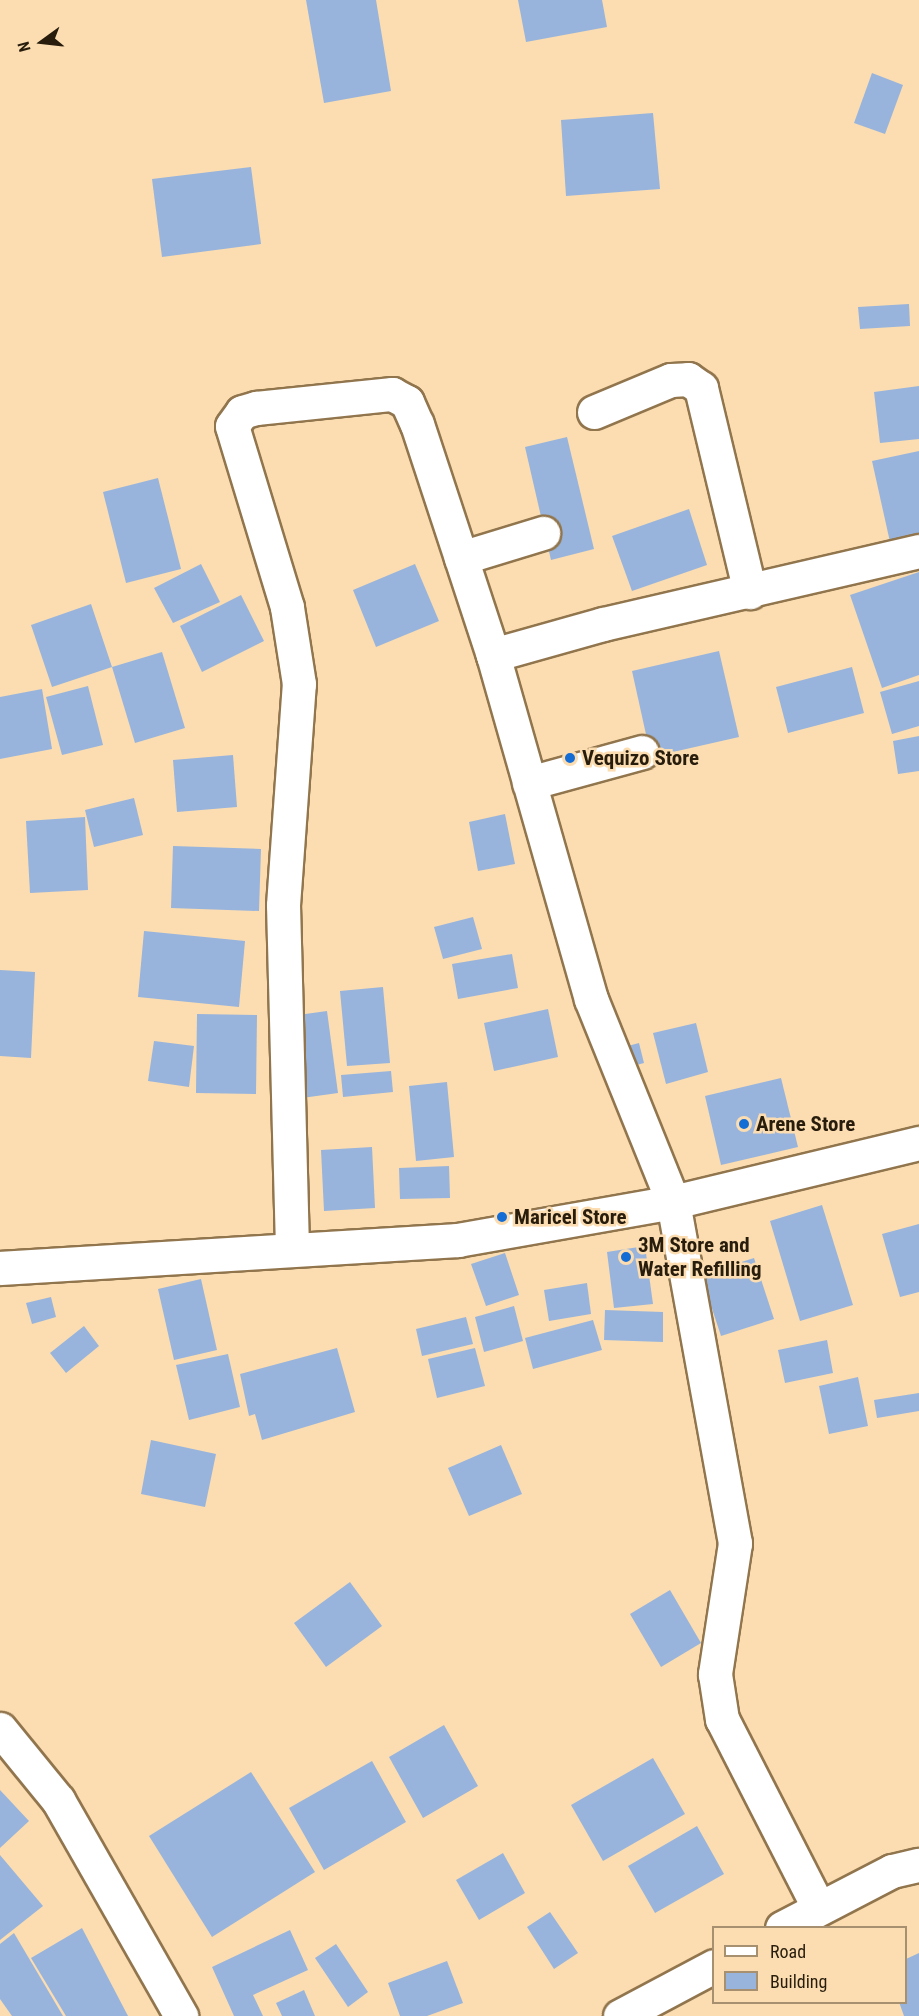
<!DOCTYPE html>
<style>
body{margin:0}
#map{position:relative;width:919px;height:2016px;overflow:hidden;background:#fbddb1;font-family:"Roboto Condensed",sans-serif}
div>[style]{position:absolute}
[style*='--x']{left:calc(var(--x)*1px);top:calc(var(--y)*1px);width:calc(var(--w)*1px);rotate:calc(var(--a)*1deg)}
.building>*{inset:0;background:#98b4dc}
.roads{filter:drop-shadow(2px 0 #91754d) drop-shadow(-2px 0 #91754d) drop-shadow(0 2px #91754d) drop-shadow(0 -2px #91754d)}
.minor>*{height:33px;margin:-16.5px;padding:0 16.5px;transform-origin:16.5px;border-radius:16.5px;background:#fff}
.dots>*{width:16px;height:16px;translate:-50% -50%;box-sizing:border-box;border:3px solid #fbddb1;border-radius:50%}
span{translate:-50% -50%;white-space:nowrap;text-align:center;line-height:1.15;-webkit-text-stroke:5px #fbddb1;paint-order:stroke}
.poi-label{font-size:21px;color:#281d0d;font-weight:700}
.left{translate:0 -50%;text-align:left}
.legend{position:absolute;left:712px;top:1926px;width:195px;height:78px;box-sizing:border-box;background:#fbddb1;border:2px solid #a7906f;margin:0;padding:8px 10px;list-style:none;font-size:18px;color:#281d0d}
.legend li{display:flex;align-items:center;gap:12px;height:30px}
.legend b{width:30px;border:2px solid #a7906f}
.north{position:absolute;left:12px;top:12px;width:60px;height:60px;-webkit-text-stroke:4px #fbddb1;paint-order:stroke;rotate:255deg;font-size:16px;font-weight:700;line-height:24px;text-align:center;color:#281d0d}
.north::after{content:'';display:block;margin:auto;width:21px;height:27px;background:#281d0d;clip-path:polygon(50% 0,100% 100%,50% 72%,0 100%)}
</style>
<div id="map">
<div class="building">
<i style="clip-path:polygon(306px 0,376px 0,391px 91px,324px 103px)"></i>
<i style="clip-path:polygon(518px 0,602px 0,607px 27px,526px 42px)"></i>
<i style="clip-path:polygon(872px 73px,903px 85px,885px 134px,854px 123px)"></i>
<i style="clip-path:polygon(653px 113px,660px 189px,566px 196px,561px 120px)"></i>
<i style="clip-path:polygon(251px 167px,261px 244px,162px 257px,152px 179px)"></i>
<i style="clip-path:polygon(909px 304px,910px 326px,860px 329px,858px 307px)"></i>
<i style="clip-path:polygon(919px 386px,919px 439px,880px 443px,874px 392px)"></i>
<i style="clip-path:polygon(567px 437px,594px 549px,551px 560px,525px 447px)"></i>
<i style="clip-path:polygon(919px 451px,919px 545px,892px 551px,872px 461px)"></i>
<i style="clip-path:polygon(158px 478px,181px 569px,126px 583px,103px 492px)"></i>
<i style="clip-path:polygon(689px 509px,707px 565px,632px 591px,612px 536px)"></i>
<i style="clip-path:polygon(201px 564px,220px 602px,173px 623px,154px 588px)"></i>
<i style="clip-path:polygon(415px 564px,439px 621px,376px 647px,353px 590px)"></i>
<i style="clip-path:polygon(919px 572px,919px 675px,882px 688px,850px 595px)"></i>
<i style="clip-path:polygon(241px 595px,264px 641px,202px 672px,180px 626px)"></i>
<i style="clip-path:polygon(91px 604px,112px 667px,52px 687px,31px 625px)"></i>
<i style="clip-path:polygon(719px 651px,739px 737px,651px 757px,632px 671px)"></i>
<i style="clip-path:polygon(162px 652px,185px 728px,135px 743px,112px 667px)"></i>
<i style="clip-path:polygon(852px 667px,864px 713px,788px 733px,776px 687px)"></i>
<i style="clip-path:polygon(919px 681px,919px 726px,892px 734px,880px 692px)"></i>
<i style="clip-path:polygon(88px 686px,103px 745px,62px 755px,46px 697px)"></i>
<i style="clip-path:polygon(42px 689px,52px 749px,0 759px,0 697px)"></i>
<i style="clip-path:polygon(919px 736px,919px 771px,898px 774px,893px 741px)"></i>
<i style="clip-path:polygon(233px 755px,237px 807px,177px 812px,173px 760px)"></i>
<i style="clip-path:polygon(134px 798px,143px 835px,94px 847px,85px 810px)"></i>
<i style="clip-path:polygon(505px 814px,515px 864px,478px 871px,469px 822px)"></i>
<i style="clip-path:polygon(85px 817px,88px 890px,30px 893px,26px 821px)"></i>
<i style="clip-path:polygon(173px 846px,261px 849px,259px 911px,171px 908px)"></i>
<i style="clip-path:polygon(473px 917px,482px 949px,443px 959px,434px 927px)"></i>
<i style="clip-path:polygon(144px 931px,245px 941px,239px 1007px,138px 997px)"></i>
<i style="clip-path:polygon(512px 954px,518px 988px,458px 999px,452px 964px)"></i>
<i style="clip-path:polygon(0 970px,35px 972px,31px 1058px,0 1056px)"></i>
<i style="clip-path:polygon(383px 987px,390px 1063px,347px 1066px,340px 991px)"></i>
<i style="clip-path:polygon(548px 1009px,558px 1057px,494px 1071px,484px 1023px)"></i>
<i style="clip-path:polygon(327px 1011px,338px 1093px,302px 1098px,291px 1016px)"></i>
<i style="clip-path:polygon(197px 1014px,257px 1015px,256px 1094px,196px 1093px)"></i>
<i style="clip-path:polygon(696px 1023px,708px 1072px,666px 1084px,653px 1033px)"></i>
<i style="clip-path:polygon(154px 1041px,194px 1046px,189px 1087px,148px 1081px)"></i>
<i style="clip-path:polygon(639px 1043px,644px 1063px,629px 1067px,624px 1047px)"></i>
<i style="clip-path:polygon(391px 1071px,393px 1092px,343px 1097px,341px 1075px)"></i>
<i style="clip-path:polygon(781px 1078px,798px 1147px,721px 1165px,705px 1096px)"></i>
<i style="clip-path:polygon(447px 1082px,454px 1157px,416px 1161px,409px 1086px)"></i>
<i style="clip-path:polygon(372px 1147px,375px 1208px,324px 1211px,321px 1150px)"></i>
<i style="clip-path:polygon(449px 1166px,450px 1198px,400px 1199px,399px 1168px)"></i>
<i style="clip-path:polygon(822px 1205px,853px 1305px,800px 1321px,770px 1221px)"></i>
<i style="clip-path:polygon(919px 1224px,919px 1292px,900px 1297px,882px 1234px)"></i>
<i style="clip-path:polygon(645px 1246px,653px 1304px,614px 1308px,607px 1252px)"></i>
<i style="clip-path:polygon(505px 1253px,519px 1295px,486px 1306px,471px 1264px)"></i>
<i style="clip-path:polygon(754px 1258px,774px 1319px,721px 1336px,701px 1275px)"></i>
<i style="clip-path:polygon(201px 1279px,217px 1350px,174px 1360px,158px 1289px)"></i>
<i style="clip-path:polygon(587px 1283px,591px 1314px,549px 1321px,544px 1290px)"></i>
<i style="clip-path:polygon(51px 1297px,56px 1317px,32px 1324px,26px 1303px)"></i>
<i style="clip-path:polygon(514px 1306px,523px 1341px,484px 1352px,475px 1317px)"></i>
<i style="clip-path:polygon(605px 1310px,663px 1312px,663px 1342px,604px 1340px)"></i>
<i style="clip-path:polygon(466px 1317px,473px 1344px,422px 1356px,416px 1329px)"></i>
<i style="clip-path:polygon(593px 1320px,602px 1350px,533px 1369px,525px 1338px)"></i>
<i style="clip-path:polygon(84px 1326px,99px 1346px,66px 1373px,50px 1353px)"></i>
<i style="clip-path:polygon(827px 1340px,833px 1373px,785px 1383px,778px 1350px)"></i>
<i style="clip-path:polygon(337px 1348px,355px 1412px,262px 1440px,255px 1414px,249px 1416px,240px 1374px)"></i>
<i style="clip-path:polygon(475px 1348px,485px 1386px,437px 1398px,428px 1359px)"></i>
<i style="clip-path:polygon(228px 1354px,240px 1407px,189px 1420px,176px 1365px)"></i>
<i style="clip-path:polygon(858px 1377px,868px 1426px,829px 1434px,819px 1386px)"></i>
<i style="clip-path:polygon(919px 1393px,919px 1411px,877px 1418px,874px 1400px)"></i>
<i style="clip-path:polygon(151px 1440px,216px 1454px,205px 1507px,141px 1494px)"></i>
<i style="clip-path:polygon(501px 1445px,522px 1494px,469px 1516px,448px 1468px)"></i>
<i style="clip-path:polygon(350px 1582px,382px 1626px,326px 1667px,294px 1623px)"></i>
<i style="clip-path:polygon(670px 1590px,701px 1643px,661px 1667px,630px 1614px)"></i>
<i style="clip-path:polygon(444px 1725px,478px 1786px,423px 1818px,389px 1757px)"></i>
<i style="clip-path:polygon(653px 1758px,685px 1814px,603px 1861px,571px 1805px)"></i>
<i style="clip-path:polygon(372px 1761px,406px 1822px,324px 1870px,289px 1808px)"></i>
<i style="clip-path:polygon(251px 1772px,315px 1872px,212px 1937px,149px 1836px)"></i>
<i style="clip-path:polygon(0 1790px,29px 1821px,0 1848px)"></i>
<i style="clip-path:polygon(697px 1826px,724px 1874px,655px 1913px,628px 1866px)"></i>
<i style="clip-path:polygon(503px 1853px,525px 1893px,479px 1920px,456px 1880px)"></i>
<i style="clip-path:polygon(0 1855px,43px 1906px,0 1940px)"></i>
<i style="clip-path:polygon(550px 1912px,578px 1953px,554px 1969px,527px 1927px)"></i>
<i style="clip-path:polygon(82px 1928px,128px 2016px,66px 2016px,31px 1958px)"></i>
<i style="clip-path:polygon(290px 1930px,308px 1970px,253px 1995px,263px 2016px,234px 2016px,212px 1967px)"></i>
<i style="clip-path:polygon(14px 1933px,63px 2016px,12px 2016px,0 1999px,0 1944px)"></i>
<i style="clip-path:polygon(336px 1944px,368px 1992px,348px 2007px,315px 1958px)"></i>
<i style="clip-path:polygon(919px 1953px,919px 2016px,904px 2016px,899px 2002px,906px 2002px,906px 1959px)"></i>
<i style="clip-path:polygon(447px 1961px,463px 2003px,427px 2016px,400px 2016px,388px 1983px)"></i>
<i style="clip-path:polygon(304px 1990px,315px 2016px,282px 2016px,276px 2003px)"></i>
</div>
<div class="roads">
<div class="minor">
<i style="--x:594;--y:412;--w:83;--a:-22.6"></i>
<i style="--x:671;--y:380;--w:17;--a:-3"></i>
<i style="--x:688;--y:379;--w:16;--a:35"></i>
<i style="--x:701;--y:388;--w:210;--a:76.5"></i>
<i style="--x:461;--y:558;--w:86;--a:-17"></i>
<i style="--x:493;--y:655;--w:114;--a:-15.7"></i>
<i style="--x:603;--y:624;--w:324;--a:-13"></i>
<i style="--x:529;--y:783;--w:117;--a:-15.3"></i>
<i style="--x:292;--y:1248;--w:343;--a:-91.5"></i>
<i style="--x:283;--y:905;--w:222;--a:-85.9"></i>
<i style="--x:299;--y:684;--w:78;--a:-98.9"></i>
<i style="--x:287;--y:607;--w:189;--a:-106.9"></i>
<i style="--x:232;--y:426;--w:17;--a:-54"></i>
<i style="--x:242;--y:412;--w:15;--a:-16"></i>
<i style="--x:256;--y:408;--w:137;--a:-5.9"></i>
<i style="--x:392;--y:394;--w:17;--a:28"></i>
<i style="--x:407;--y:402;--w:24;--a:66"></i>
<i style="--x:417;--y:424;--w:243;--a:71.8"></i>
<i style="--x:493;--y:655;--w:358;--a:74.1"></i>
<i style="--x:591;--y:999;--w:219;--a:68"></i>
<i style="--x:673;--y:1202;--w:347;--a:79.7"></i>
<i style="--x:735;--y:1543;--w:133;--a:98.7"></i>
<i style="--x:715;--y:1674;--w:46;--a:81.2"></i>
<i style="--x:722;--y:1719;--w:211;--a:62.9"></i>
<i style="--x:0;--y:1268;--w:459;--a:-3.5"></i>
<i style="--x:458;--y:1240;--w:218;--a:-10"></i>
<i style="--x:673;--y:1202;--w:253;--a:-13.5"></i>
<i style="--x:0;--y:1729;--w:92;--a:50.8"></i>
<i style="--x:58;--y:1800;--w:249;--a:60.3"></i>
<i style="--x:782;--y:1928;--w:124;--a:-27.4"></i>
<i style="--x:892;--y:1871;--w:28;--a:-13"></i>
<i style="--x:620;--y:2016;--w:106;--a:-28"></i>
</div>
</div>
<div class="dots">
<i style="left:570px;top:758px;background:#146cd5"></i>
<i style="left:744px;top:1124px;background:#146cd5"></i>
<i style="left:502px;top:1217px;background:#146cd5"></i>
<i style="left:626px;top:1257px;background:#146cd5"></i>
</div>
<div class="poi-label">
<span class="left" style="left:582px;top:758px">Vequizo Store</span>
<span class="left" style="left:756px;top:1124px">Arene Store</span>
<span class="left" style="left:514px;top:1217px">Maricel Store</span>
<span class="left" style="left:638px;top:1257px">3M Store and<br>Water Refilling</span>
</div>
<ul class="legend">
<li><b style="height:8px;background:#fff"></b>Road</li>
<li><b style="height:16px;background:#98b4dc"></b>Building</li>
</ul>
<div class="north">N</div>
</div>
